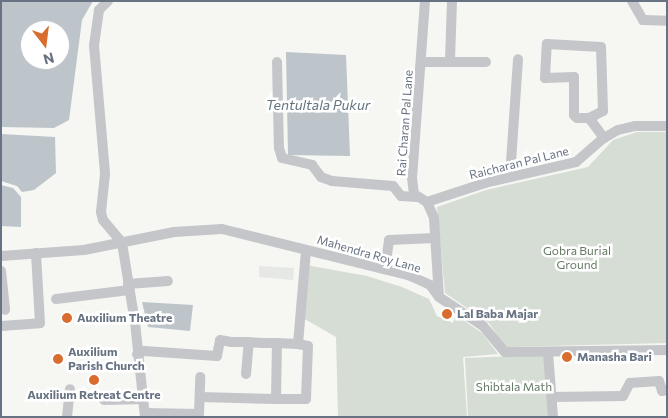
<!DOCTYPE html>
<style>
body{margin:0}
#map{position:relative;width:668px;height:418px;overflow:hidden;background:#f6f6f3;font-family:Commissioner,sans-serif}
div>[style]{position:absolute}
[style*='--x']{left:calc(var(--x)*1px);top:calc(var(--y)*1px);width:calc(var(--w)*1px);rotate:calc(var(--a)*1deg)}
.built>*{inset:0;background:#e6e8e6}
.green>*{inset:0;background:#d6ddd4}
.water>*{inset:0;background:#bdc5ca}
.minor>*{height:10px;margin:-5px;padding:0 5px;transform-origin:5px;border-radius:5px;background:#c4c6ca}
.dots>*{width:14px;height:14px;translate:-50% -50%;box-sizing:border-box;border:2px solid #fff;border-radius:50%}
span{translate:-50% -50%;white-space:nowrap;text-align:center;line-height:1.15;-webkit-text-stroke:5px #fff;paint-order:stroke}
.street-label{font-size:12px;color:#677282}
.park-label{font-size:12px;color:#667a65}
.poi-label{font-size:12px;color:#677282;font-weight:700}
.left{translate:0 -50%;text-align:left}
.water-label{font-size:14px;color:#63737f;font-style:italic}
.frame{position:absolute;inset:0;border:2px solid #677282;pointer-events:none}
.north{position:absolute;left:20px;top:20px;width:50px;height:50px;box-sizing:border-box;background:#fff;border:1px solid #c2c7cd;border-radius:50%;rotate:165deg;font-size:14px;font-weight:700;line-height:20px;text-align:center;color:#677282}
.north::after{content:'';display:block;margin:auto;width:18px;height:22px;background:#d96d30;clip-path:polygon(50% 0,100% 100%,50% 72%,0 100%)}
</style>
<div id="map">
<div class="built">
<i style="clip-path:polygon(259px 266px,294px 268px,293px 280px,259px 277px)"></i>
</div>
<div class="green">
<i style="clip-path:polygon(637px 132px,667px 132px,667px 343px,505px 347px,489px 323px,445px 293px,437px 207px,486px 190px,588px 167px,613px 140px)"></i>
<i style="clip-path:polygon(306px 265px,367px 276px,402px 287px,429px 299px,437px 316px,453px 323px,456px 315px,482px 333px,498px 354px,463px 357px,467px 417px,338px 417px,336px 337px,303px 318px)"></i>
<i style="clip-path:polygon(544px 355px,549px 417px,468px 417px,465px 358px)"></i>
</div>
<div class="water">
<i style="clip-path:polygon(evenodd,1px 1px,93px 1px,82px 20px,69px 120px,54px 128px,1px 127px,1px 1px,30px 30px,60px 30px,60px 60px,30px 60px,30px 30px)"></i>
<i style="clip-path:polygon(286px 52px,346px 55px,350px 156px,288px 155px)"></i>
<i style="clip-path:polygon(1px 134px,55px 137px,56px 173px,34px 190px,22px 192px,17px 186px,1px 181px)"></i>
<i style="clip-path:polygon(1px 185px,13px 188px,21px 197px,21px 227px,1px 226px)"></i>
<i style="clip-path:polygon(142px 302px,193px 305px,190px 331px,148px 327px)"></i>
</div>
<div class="minor">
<i style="--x:108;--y:1;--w:13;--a:135"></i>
<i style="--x:99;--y:10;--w:35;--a:98"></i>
<i style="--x:94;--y:45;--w:129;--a:85.1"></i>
<i style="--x:105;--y:174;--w:38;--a:96"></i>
<i style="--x:101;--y:212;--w:8;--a:76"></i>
<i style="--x:103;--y:220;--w:30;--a:50"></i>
<i style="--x:425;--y:1;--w:177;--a:94.2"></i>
<i style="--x:412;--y:178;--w:16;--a:83"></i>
<i style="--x:414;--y:194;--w:15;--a:32"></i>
<i style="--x:427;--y:202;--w:17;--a:66"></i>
<i style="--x:434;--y:218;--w:79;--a:86.4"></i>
<i style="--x:632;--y:1;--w:22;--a:60"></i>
<i style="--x:643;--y:20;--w:24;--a:2"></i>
<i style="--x:450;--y:61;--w:60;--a:-88.1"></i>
<i style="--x:277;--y:62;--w:86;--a:88.7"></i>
<i style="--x:279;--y:148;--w:10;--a:73"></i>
<i style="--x:282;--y:158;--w:31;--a:13"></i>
<i style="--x:312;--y:165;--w:15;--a:53"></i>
<i style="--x:321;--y:177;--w:12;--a:20"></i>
<i style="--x:332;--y:181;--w:61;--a:4.7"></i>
<i style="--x:393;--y:186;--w:13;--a:51"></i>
<i style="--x:401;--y:196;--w:16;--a:4"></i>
<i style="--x:421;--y:62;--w:65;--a:0"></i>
<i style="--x:589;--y:118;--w:12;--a:180"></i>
<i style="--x:577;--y:118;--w:4;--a:-135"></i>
<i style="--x:574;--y:115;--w:38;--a:-90"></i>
<i style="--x:574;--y:77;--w:29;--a:178"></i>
<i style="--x:545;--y:78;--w:34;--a:-87"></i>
<i style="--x:547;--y:44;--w:54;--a:3.2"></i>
<i style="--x:601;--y:47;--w:64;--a:88.2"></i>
<i style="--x:603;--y:111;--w:16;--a:153"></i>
<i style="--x:589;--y:118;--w:25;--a:53"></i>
<i style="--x:510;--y:177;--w:118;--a:-86.1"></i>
<i style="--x:427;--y:202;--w:61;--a:-18.1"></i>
<i style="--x:485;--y:183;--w:93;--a:-13"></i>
<i style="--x:576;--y:162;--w:37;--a:-41"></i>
<i style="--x:604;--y:138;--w:16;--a:-30"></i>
<i style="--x:618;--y:130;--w:17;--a:-13"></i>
<i style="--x:635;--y:126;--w:32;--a:0"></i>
<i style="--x:122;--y:243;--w:80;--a:80.7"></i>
<i style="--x:135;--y:322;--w:96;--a:84"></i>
<i style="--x:1;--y:256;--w:83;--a:-4.1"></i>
<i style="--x:84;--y:250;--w:92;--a:-11.3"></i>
<i style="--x:174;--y:232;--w:48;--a:-3.6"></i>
<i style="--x:222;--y:229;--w:192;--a:13.9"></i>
<i style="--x:408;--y:275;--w:24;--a:24"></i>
<i style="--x:430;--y:285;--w:15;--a:53"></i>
<i style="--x:439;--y:297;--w:53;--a:33.4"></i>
<i style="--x:483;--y:326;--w:34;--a:50"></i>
<i style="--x:505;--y:352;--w:162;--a:-0.7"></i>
<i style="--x:385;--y:269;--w:29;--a:-82"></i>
<i style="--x:389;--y:240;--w:46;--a:-2.5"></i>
<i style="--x:1;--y:271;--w:39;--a:84"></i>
<i style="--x:128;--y:284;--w:40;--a:-4.3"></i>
<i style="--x:56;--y:299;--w:74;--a:-7"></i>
<i style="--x:1;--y:326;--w:39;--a:-4"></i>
<i style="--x:40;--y:323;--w:70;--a:-93.3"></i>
<i style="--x:298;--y:344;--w:94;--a:-85.1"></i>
<i style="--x:548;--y:353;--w:64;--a:85.5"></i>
<i style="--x:137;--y:354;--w:8;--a:-23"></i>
<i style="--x:144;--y:351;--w:73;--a:3.9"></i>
<i style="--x:217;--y:356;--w:16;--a:-79"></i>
<i style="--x:220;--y:340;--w:11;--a:10"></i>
<i style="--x:231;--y:342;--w:13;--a:0"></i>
<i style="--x:244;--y:342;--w:19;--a:3"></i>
<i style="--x:263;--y:343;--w:14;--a:0"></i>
<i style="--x:277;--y:343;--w:21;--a:3"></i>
<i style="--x:298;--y:344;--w:10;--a:11"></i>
<i style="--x:308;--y:346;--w:53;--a:92.2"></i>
<i style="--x:306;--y:399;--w:30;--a:180"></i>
<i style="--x:276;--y:399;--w:56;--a:-89"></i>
<i style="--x:246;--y:374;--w:32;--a:-85"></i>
<i style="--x:200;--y:397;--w:76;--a:1.5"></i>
<i style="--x:552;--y:397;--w:71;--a:-0.8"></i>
<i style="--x:623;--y:396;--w:15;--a:-62"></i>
<i style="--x:630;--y:383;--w:29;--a:-4"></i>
<i style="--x:659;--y:381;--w:10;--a:73"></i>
<i style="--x:662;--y:391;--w:5;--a:-11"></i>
<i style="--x:104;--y:400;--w:40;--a:-1.4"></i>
<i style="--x:145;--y:413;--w:54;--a:1.1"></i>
<i style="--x:199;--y:414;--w:37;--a:-88"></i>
<i style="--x:67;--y:417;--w:28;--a:-84"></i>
</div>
<div class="dots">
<i style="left:447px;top:314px;background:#d96d30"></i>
<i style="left:67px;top:318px;background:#d96d30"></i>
<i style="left:567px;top:357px;background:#d96d30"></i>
<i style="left:58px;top:359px;background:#d96d30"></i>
<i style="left:94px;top:380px;background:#d96d30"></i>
</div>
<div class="street-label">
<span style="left:405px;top:123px;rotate:-86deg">Rai Charan Pal Lane</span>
<span style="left:519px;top:163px;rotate:-14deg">Raicharan Pal Lane</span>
<span style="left:369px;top:254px;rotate:16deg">Mahendra Roy Lane</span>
</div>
<div class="park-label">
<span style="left:577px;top:258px">Gobra Burial<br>Ground</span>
<span style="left:514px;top:387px">Shibtala Math</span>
</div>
<div class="poi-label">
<span class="left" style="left:457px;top:314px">Lal Baba Majar</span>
<span class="left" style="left:77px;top:318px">Auxilium Theatre</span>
<span class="left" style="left:68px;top:359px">Auxilium<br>Parish Church</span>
<span class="left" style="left:577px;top:357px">Manasha Bari</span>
<span style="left:94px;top:395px">Auxilium Retreat Centre</span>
</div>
<div class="water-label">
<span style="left:318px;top:105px">Tentultala Pukur</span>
</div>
<div class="frame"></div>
<div class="north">N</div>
</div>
